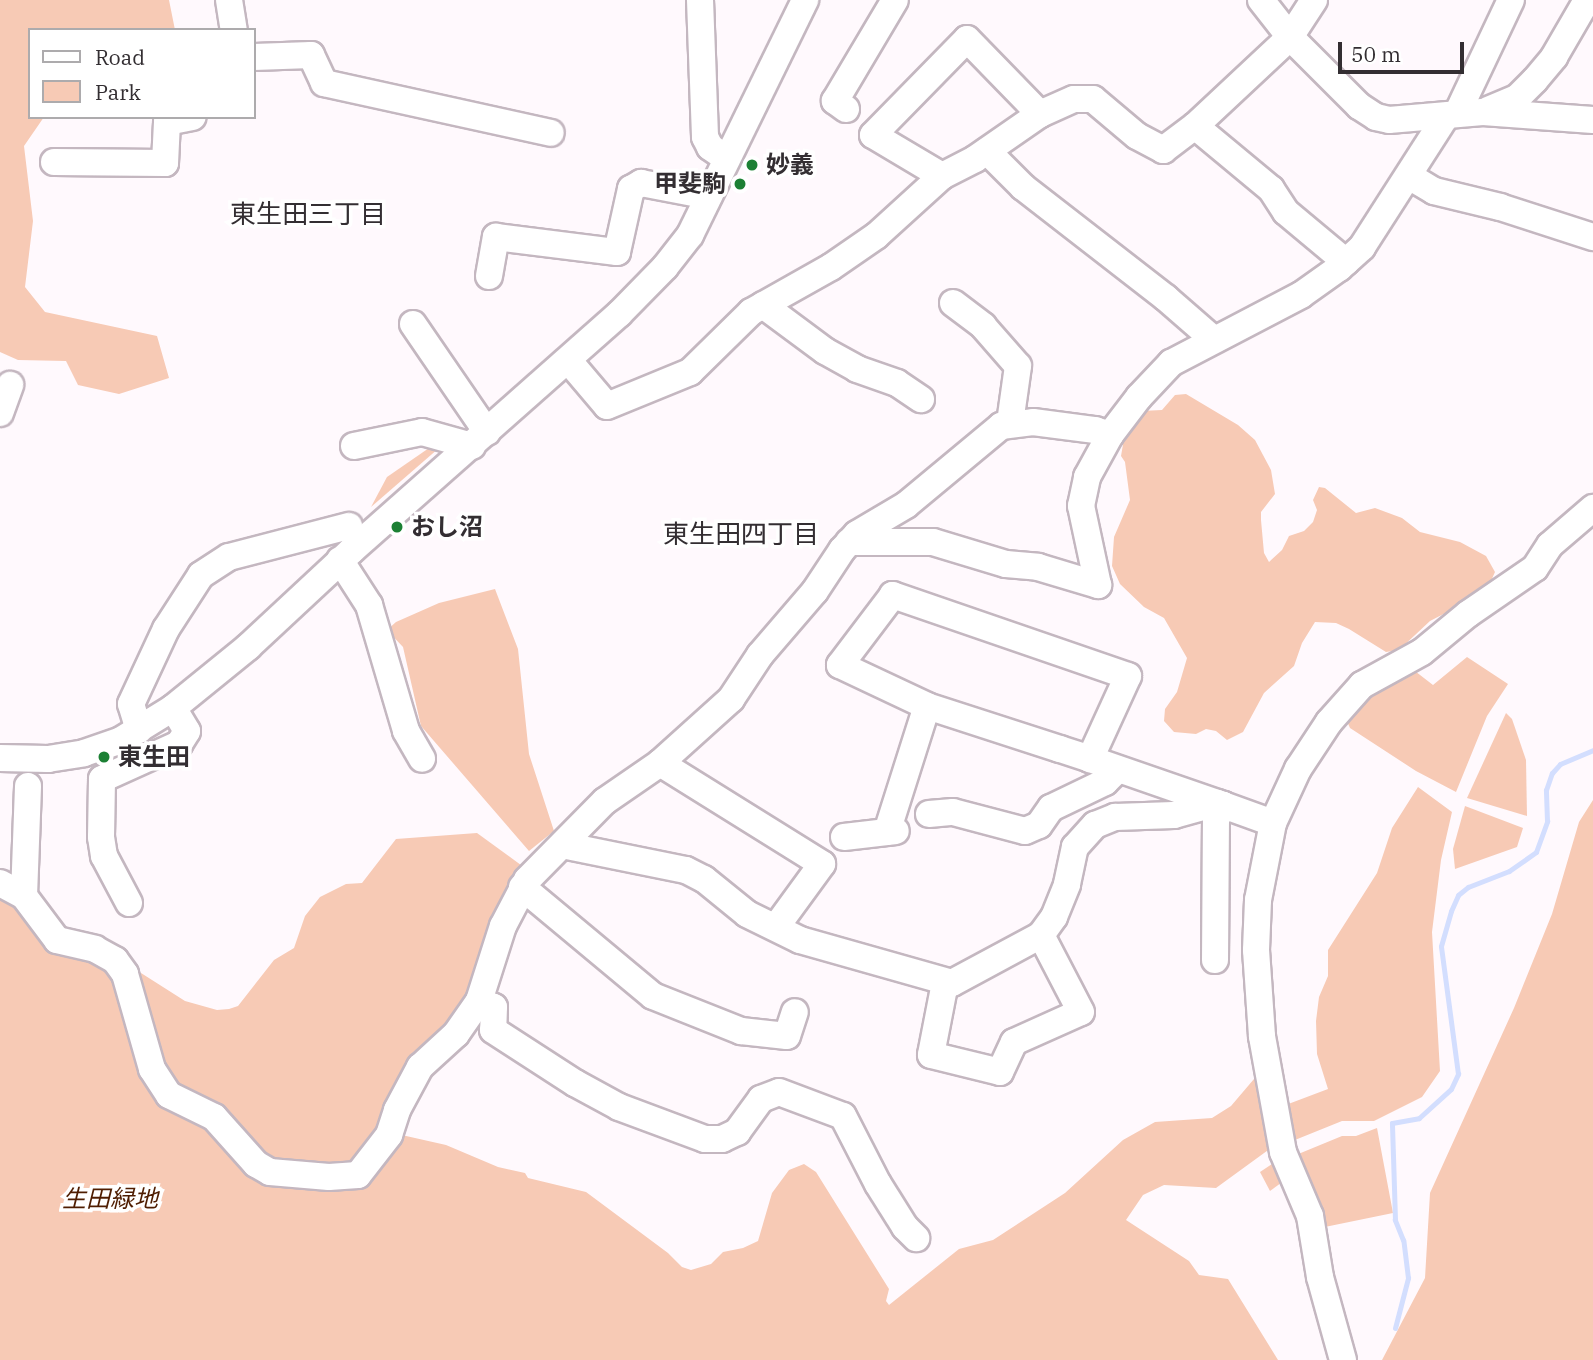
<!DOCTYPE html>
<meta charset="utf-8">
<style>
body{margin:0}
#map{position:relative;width:1593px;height:1360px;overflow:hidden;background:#fff9fd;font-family:"IBM Plex Serif","Noto Sans JP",serif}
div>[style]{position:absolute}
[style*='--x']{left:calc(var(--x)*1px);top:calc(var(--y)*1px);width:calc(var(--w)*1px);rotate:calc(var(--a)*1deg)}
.green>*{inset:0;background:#f7cab5}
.stream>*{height:5px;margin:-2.5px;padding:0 2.5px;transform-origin:2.5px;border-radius:2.5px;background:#d3defe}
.roads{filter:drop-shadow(2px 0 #c4b7c0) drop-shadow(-2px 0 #c4b7c0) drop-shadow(0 2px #c4b7c0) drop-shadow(0 -2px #c4b7c0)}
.minor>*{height:26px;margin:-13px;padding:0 13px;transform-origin:13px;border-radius:13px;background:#fff}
.dots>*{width:19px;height:19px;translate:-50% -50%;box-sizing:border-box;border:4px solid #fff;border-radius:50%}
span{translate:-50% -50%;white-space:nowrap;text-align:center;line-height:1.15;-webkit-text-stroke:7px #fff;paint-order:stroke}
.poi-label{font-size:24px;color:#332e32;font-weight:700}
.left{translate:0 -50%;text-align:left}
.right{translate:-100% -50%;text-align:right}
.park-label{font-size:24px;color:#4f1d01;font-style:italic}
.neighbourhood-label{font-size:26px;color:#332e32}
.legend{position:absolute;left:28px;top:28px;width:228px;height:91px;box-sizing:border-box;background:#fff;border:2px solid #adabad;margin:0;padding:9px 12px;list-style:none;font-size:21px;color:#332e32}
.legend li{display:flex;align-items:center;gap:14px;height:35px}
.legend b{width:35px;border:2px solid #adabad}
.scale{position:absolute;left:1338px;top:42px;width:126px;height:32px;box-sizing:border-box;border:4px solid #332e32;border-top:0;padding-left:9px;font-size:21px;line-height:24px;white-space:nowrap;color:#332e32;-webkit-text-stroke:5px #fff;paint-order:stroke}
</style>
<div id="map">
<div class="green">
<i style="clip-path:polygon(0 0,169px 0,175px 30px,30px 30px,30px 117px,44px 117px,24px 146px,33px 221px,25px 287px,45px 312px,157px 336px,169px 378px,119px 394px,78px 385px,66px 361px,18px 360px,0 352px)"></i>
<i style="clip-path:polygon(1186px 394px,1238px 425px,1255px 440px,1271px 470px,1275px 494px,1261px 512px,1261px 520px,1264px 553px,1269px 562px,1282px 550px,1289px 536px,1304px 531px,1313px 522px,1317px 510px,1313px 500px,1319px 487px,1325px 488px,1356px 513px,1375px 508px,1402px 518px,1420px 532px,1460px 542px,1486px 556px,1495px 572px,1486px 592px,1430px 621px,1399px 650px,1386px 652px,1349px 629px,1336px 623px,1315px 622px,1302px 643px,1294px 666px,1264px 693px,1243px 732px,1227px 740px,1216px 731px,1206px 729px,1196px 734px,1174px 732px,1164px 721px,1165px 709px,1177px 692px,1187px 658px,1164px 618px,1144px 607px,1120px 584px,1112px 566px,1114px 537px,1130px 500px,1125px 462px,1121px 456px,1125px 433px,1141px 411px,1162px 410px,1175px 395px)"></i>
<i style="clip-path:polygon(429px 448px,439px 448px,371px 507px,387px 477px)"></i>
<i style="clip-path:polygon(495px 589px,518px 649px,529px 754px,554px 831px,529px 851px,421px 726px,403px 647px,387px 630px,396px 622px,439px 603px)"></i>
<i style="clip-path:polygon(1467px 657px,1508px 684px,1487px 716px,1456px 792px,1416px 771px,1350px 728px,1345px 717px,1369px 687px,1411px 668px,1433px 685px)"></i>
<i style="clip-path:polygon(1506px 713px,1512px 719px,1526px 760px,1527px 816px,1467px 798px)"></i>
<i style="clip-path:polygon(1418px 787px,1452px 812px,1441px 860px,1432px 932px,1440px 1071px,1422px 1097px,1374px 1121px,1342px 1121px,1290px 1142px,1283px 1106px,1328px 1089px,1317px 1054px,1316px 1021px,1319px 997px,1328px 976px,1328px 950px,1377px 873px,1392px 828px)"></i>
<i style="clip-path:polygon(1593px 800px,1593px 1360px,1382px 1360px,1425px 1278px,1430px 1193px,1514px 1008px,1552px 914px,1579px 822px)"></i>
<i style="clip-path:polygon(1465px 806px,1523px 828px,1517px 847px,1455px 869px,1453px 849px)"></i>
<i style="clip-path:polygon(477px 833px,525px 868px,475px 993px,384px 1131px,446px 1145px,498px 1167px,525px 1173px,528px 1178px,586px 1192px,668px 1253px,682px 1267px,691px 1270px,711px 1264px,723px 1252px,743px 1248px,758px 1241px,772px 1193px,789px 1170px,804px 1164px,816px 1172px,889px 1289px,886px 1301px,889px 1305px,959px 1249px,993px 1240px,1065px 1193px,1123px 1140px,1155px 1122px,1212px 1118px,1231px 1106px,1254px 1079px,1262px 1077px,1275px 1145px,1216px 1188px,1164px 1185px,1143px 1195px,1126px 1220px,1189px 1261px,1199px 1275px,1228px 1279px,1278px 1360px,0 1360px,0 895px,32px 921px,130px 966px,185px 1001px,217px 1010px,229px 1009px,238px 1006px,274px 960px,294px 948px,305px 916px,320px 897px,346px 884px,362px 883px,396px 839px)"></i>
<i style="clip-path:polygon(1377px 1128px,1393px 1213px,1315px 1229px,1291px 1157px,1342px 1136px,1356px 1136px)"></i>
<i style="clip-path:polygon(1272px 1164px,1285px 1180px,1270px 1191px,1260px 1172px)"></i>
</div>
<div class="stream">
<i style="--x:1395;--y:1328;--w:52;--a:-75.4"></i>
<i style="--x:1408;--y:1278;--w:38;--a:-97"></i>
<i style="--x:1403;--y:1240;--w:22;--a:-112"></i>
<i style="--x:1395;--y:1220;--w:97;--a:-91.8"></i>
<i style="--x:1392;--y:1123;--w:27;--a:-10"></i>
<i style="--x:1419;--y:1118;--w:43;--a:-42.2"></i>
<i style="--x:1451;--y:1089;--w:17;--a:-65"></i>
<i style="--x:1458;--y:1074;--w:129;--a:-97.6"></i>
<i style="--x:1441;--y:946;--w:36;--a:-74"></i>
<i style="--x:1451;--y:911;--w:17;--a:-66"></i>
<i style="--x:1458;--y:895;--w:13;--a:-39"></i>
<i style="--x:1468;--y:887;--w:44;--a:-21.3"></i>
<i style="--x:1509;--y:871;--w:33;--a:-35"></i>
<i style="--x:1536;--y:852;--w:33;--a:-70"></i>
<i style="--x:1547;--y:821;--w:31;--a:-92"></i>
<i style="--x:1546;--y:790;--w:18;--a:-71"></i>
<i style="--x:1552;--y:773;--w:12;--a:-48"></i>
<i style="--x:1560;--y:764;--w:36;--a:-23"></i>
</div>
<div class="roads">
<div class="minor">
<i style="--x:229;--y:0;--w:30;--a:81"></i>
<i style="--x:700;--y:0;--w:137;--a:87.9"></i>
<i style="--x:705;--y:137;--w:11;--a:63"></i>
<i style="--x:710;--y:147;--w:19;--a:35"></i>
<i style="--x:1261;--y:0;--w:47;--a:51.9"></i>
<i style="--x:1290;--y:37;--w:98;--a:45"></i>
<i style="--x:1359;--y:106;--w:20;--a:33"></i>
<i style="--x:1376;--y:117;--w:13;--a:13"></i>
<i style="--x:1389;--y:120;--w:94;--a:-4.9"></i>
<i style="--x:1483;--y:112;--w:110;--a:4.2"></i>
<i style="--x:254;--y:57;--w:57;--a:-2"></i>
<i style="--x:311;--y:55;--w:31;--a:65"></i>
<i style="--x:324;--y:83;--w:232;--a:12.4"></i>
<i style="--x:846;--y:109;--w:14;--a:-144"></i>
<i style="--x:835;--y:101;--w:117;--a:-59.3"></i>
<i style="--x:1488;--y:110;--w:33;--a:-23"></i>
<i style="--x:1518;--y:97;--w:24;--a:-45"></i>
<i style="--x:1535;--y:80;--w:30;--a:-50"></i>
<i style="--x:1554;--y:57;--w:66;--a:-59.9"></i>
<i style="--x:1457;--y:114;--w:126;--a:-64.7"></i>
<i style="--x:1195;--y:126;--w:99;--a:39.7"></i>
<i style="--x:1271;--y:189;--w:27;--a:57"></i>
<i style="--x:1286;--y:212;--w:78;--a:39.8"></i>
<i style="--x:987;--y:151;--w:51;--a:45"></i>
<i style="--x:1023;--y:187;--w:181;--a:37.8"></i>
<i style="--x:1166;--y:298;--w:62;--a:41.1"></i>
<i style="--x:54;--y:162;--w:111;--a:0.5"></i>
<i style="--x:165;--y:163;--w:41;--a:-87.2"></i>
<i style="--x:167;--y:122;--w:26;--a:-11"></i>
<i style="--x:942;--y:176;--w:80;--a:-149.3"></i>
<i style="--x:873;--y:135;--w:134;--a:-45.6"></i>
<i style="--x:967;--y:39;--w:105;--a:45.8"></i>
<i style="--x:1409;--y:176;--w:29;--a:31"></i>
<i style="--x:1434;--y:191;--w:68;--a:13.6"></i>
<i style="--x:1500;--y:207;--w:98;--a:17.9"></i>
<i style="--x:489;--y:276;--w:40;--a:-80"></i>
<i style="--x:496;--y:237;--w:122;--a:7.1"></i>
<i style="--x:617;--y:252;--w:65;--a:-77.5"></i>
<i style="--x:631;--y:189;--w:12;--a:-31"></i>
<i style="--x:641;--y:183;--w:69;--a:10.8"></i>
<i style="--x:953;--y:303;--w:38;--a:37"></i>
<i style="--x:983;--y:326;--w:53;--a:48.8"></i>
<i style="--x:1018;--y:366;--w:58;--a:98"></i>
<i style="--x:763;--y:305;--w:77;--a:36.6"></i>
<i style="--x:825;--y:351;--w:37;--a:29"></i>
<i style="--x:857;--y:369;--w:42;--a:19.3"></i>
<i style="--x:897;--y:383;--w:29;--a:34"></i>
<i style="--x:413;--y:324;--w:131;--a:55.6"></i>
<i style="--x:568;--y:360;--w:60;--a:49.7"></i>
<i style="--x:607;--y:406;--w:90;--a:-22.3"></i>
<i style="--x:690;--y:372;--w:86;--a:-44.5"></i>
<i style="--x:751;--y:312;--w:92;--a:-29.4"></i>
<i style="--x:831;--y:267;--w:55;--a:-34.6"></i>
<i style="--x:876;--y:236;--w:89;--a:-42.3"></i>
<i style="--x:942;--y:176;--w:37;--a:-27"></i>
<i style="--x:975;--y:159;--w:79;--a:-34.7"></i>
<i style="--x:1040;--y:114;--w:37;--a:-24"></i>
<i style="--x:1074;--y:99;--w:19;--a:0"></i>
<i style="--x:1093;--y:99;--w:57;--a:40.1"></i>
<i style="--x:1137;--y:136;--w:30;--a:28"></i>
<i style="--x:1163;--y:150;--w:40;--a:-37"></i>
<i style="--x:1195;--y:126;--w:130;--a:-43.1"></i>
<i style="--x:1290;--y:37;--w:44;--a:-57"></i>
<i style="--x:0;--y:413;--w:30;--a:-70"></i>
<i style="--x:354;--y:446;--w:69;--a:-11.6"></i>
<i style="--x:422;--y:432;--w:52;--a:15.6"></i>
<i style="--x:849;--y:542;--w:84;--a:0"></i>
<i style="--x:933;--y:542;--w:76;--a:16.8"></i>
<i style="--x:1006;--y:564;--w:32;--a:5"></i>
<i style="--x:1038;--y:567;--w:63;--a:16.7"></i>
<i style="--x:1098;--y:585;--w:81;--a:-102.1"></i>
<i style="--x:1081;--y:506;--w:30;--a:-78"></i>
<i style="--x:1087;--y:477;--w:48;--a:-61.3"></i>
<i style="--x:1110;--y:435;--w:48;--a:-52.7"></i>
<i style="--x:1139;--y:397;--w:47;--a:-46.7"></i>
<i style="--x:1171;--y:363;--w:147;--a:-27.6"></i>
<i style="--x:1301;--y:295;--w:47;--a:-35.4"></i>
<i style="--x:1339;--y:268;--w:31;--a:-42"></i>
<i style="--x:1362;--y:247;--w:156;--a:-57.3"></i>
<i style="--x:340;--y:560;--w:54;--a:57.2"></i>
<i style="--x:369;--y:605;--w:131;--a:73.6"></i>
<i style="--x:406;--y:731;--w:32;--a:60"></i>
<i style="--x:139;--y:730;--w:27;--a:-107"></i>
<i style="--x:131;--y:704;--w:83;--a:-65"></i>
<i style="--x:166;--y:629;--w:64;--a:-57.1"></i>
<i style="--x:201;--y:575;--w:33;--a:-33"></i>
<i style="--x:229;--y:557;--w:124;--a:-14.5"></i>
<i style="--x:0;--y:758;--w:48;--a:1.2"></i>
<i style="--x:48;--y:759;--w:36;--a:-9"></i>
<i style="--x:84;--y:753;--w:39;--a:-19"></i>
<i style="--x:121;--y:740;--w:61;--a:-31.6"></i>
<i style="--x:173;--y:708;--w:97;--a:-39.1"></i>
<i style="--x:248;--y:647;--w:141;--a:-43"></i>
<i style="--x:351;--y:551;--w:358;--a:-41.5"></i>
<i style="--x:619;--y:314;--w:66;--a:-45.6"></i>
<i style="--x:665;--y:267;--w:41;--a:-52"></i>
<i style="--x:690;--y:235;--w:262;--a:-63.9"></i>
<i style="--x:1090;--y:759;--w:91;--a:-65.4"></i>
<i style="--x:1128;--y:676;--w:249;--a:-161"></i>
<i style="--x:893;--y:595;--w:88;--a:127.1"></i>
<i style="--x:840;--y:665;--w:96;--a:25.2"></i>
<i style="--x:927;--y:706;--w:140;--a:17.9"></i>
<i style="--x:1060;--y:749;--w:32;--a:18"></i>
<i style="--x:1090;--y:759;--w:141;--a:19.1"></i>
<i style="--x:1223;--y:805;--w:53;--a:19.8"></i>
<i style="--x:660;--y:763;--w:191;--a:31.9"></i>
<i style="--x:822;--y:864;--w:78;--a:126.1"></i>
<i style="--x:929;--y:814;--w:24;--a:-5"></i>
<i style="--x:953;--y:812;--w:74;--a:14.8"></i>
<i style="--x:1025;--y:831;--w:15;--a:-23"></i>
<i style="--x:1039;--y:825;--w:21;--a:-55"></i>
<i style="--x:1051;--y:808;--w:60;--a:-25.7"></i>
<i style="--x:1105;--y:782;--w:18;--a:-45"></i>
<i style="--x:887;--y:832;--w:132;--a:-72.4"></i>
<i style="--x:844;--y:837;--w:52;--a:-6.6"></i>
<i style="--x:562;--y:845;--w:126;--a:11.4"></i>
<i style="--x:686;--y:870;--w:20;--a:27"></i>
<i style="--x:704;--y:879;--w:55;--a:39.1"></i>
<i style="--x:747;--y:914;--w:59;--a:26.1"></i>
<i style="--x:800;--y:940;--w:158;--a:15.8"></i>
<i style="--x:952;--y:983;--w:101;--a:-28.3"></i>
<i style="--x:1041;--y:935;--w:22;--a:-54"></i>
<i style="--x:1054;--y:917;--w:35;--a:-68"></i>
<i style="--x:1067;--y:884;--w:38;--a:-78"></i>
<i style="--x:1075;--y:847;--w:30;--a:-48"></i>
<i style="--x:1095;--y:825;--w:22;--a:-22"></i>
<i style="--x:1115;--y:817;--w:59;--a:-1.9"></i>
<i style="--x:1174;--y:815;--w:45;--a:-15.6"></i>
<i style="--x:0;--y:883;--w:27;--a:28"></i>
<i style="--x:24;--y:896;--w:55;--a:53.1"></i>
<i style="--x:57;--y:940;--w:39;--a:13"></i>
<i style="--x:95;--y:949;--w:23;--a:29"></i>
<i style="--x:115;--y:960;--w:17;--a:54"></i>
<i style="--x:125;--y:974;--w:99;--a:74.1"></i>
<i style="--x:152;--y:1069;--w:31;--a:57"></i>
<i style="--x:169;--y:1095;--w:50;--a:26.1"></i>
<i style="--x:214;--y:1117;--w:63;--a:48.2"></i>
<i style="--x:256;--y:1164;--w:16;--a:30"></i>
<i style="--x:270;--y:1172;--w:59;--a:4.8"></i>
<i style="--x:329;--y:1177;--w:29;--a:-4"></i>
<i style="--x:358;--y:1175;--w:51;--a:-52.2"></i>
<i style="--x:389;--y:1135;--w:26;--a:-72"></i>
<i style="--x:397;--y:1110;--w:49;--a:-61.9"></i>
<i style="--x:420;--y:1067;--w:49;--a:-42.5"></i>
<i style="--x:456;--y:1034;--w:40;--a:-55.1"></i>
<i style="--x:479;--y:1001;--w:79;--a:-72.3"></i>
<i style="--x:503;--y:926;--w:52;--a:-62.4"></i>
<i style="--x:527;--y:880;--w:111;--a:-45.4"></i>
<i style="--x:605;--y:801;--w:67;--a:-34.6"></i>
<i style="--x:660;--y:763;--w:96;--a:-42"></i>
<i style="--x:731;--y:699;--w:53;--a:-56.6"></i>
<i style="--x:760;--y:655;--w:84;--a:-49.3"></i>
<i style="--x:815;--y:591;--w:49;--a:-56.6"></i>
<i style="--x:842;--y:550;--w:22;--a:-47"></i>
<i style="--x:857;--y:534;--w:57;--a:-30.6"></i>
<i style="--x:906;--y:505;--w:124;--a:-39.7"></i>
<i style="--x:1001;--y:426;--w:32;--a:-7"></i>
<i style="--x:1033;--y:422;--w:63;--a:7.4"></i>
<i style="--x:1095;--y:430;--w:16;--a:18"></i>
<i style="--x:522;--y:887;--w:170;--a:39.8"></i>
<i style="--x:653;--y:996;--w:95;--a:21.7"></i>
<i style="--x:741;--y:1031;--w:46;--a:6.2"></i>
<i style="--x:787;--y:1036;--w:25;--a:-72"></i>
<i style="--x:24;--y:896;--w:110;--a:-87.9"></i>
<i style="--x:129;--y:903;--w:53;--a:-118"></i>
<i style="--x:104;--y:856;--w:19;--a:-99"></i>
<i style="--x:101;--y:837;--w:58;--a:-89"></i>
<i style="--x:102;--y:779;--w:85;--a:-24.4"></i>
<i style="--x:179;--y:744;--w:15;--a:-58"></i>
<i style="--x:187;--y:731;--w:27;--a:-121"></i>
<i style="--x:1215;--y:960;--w:141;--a:-89.6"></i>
<i style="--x:1216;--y:819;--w:16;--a:-63"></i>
<i style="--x:943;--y:993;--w:63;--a:101"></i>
<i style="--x:931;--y:1055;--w:71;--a:13.8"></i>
<i style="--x:1000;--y:1072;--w:33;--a:-65"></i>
<i style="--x:1014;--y:1042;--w:73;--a:-24.1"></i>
<i style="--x:1081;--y:1012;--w:87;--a:-117.5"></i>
<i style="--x:479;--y:1001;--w:16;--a:22"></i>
<i style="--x:494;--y:1007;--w:23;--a:92"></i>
<i style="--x:493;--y:1030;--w:98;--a:32.9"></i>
<i style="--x:575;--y:1083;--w:50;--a:28.6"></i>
<i style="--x:619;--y:1107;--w:92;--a:20.4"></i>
<i style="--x:705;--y:1139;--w:17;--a:0"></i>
<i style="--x:722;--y:1139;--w:17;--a:-25"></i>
<i style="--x:737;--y:1132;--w:41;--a:-54"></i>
<i style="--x:761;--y:1099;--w:19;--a:-21"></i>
<i style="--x:779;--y:1092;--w:68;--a:20.6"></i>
<i style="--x:843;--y:1116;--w:76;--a:62.8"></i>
<i style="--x:878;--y:1184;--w:51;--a:57.9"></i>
<i style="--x:905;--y:1227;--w:16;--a:45"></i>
<i style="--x:1343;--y:1360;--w:86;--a:-105.5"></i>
<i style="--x:1320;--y:1277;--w:62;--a:-99.3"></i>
<i style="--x:1310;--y:1216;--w:69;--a:-112.9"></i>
<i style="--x:1283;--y:1152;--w:118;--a:-100.3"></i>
<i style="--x:1262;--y:1036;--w:86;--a:-94"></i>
<i style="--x:1256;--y:950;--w:50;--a:-87.7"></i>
<i style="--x:1258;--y:900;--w:78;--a:-79"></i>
<i style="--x:1273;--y:823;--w:60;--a:-65.2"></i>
<i style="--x:1298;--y:769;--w:56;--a:-56.6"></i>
<i style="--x:1329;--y:722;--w:50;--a:-48.3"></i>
<i style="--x:1362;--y:685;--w:68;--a:-28.8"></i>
<i style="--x:1422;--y:652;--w:60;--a:-39.6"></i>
<i style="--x:1468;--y:614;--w:81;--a:-34.5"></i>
<i style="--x:1535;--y:568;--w:27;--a:-57"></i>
<i style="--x:1550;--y:545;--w:57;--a:-40.7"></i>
</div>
</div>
<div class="dots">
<i style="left:752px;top:165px;background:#1c8034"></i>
<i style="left:740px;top:184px;background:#1c8034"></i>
<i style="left:397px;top:527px;background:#1c8034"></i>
<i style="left:104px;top:757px;background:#1c8034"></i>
</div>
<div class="poi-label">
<span class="left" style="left:766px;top:165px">妙義</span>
<span class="right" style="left:726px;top:184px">甲斐駒</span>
<span class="left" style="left:411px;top:527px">おし沼</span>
<span class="left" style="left:118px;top:757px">東生田</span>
</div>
<div class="park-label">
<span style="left:110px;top:1199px">生田緑地</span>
</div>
<div class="neighbourhood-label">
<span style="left:308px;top:214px">東生田三丁目</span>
<span style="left:741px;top:534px">東生田四丁目</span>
</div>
<ul class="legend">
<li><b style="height:9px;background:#fff"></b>Road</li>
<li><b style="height:19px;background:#f7cab5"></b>Park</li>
</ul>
<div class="scale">50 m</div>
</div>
